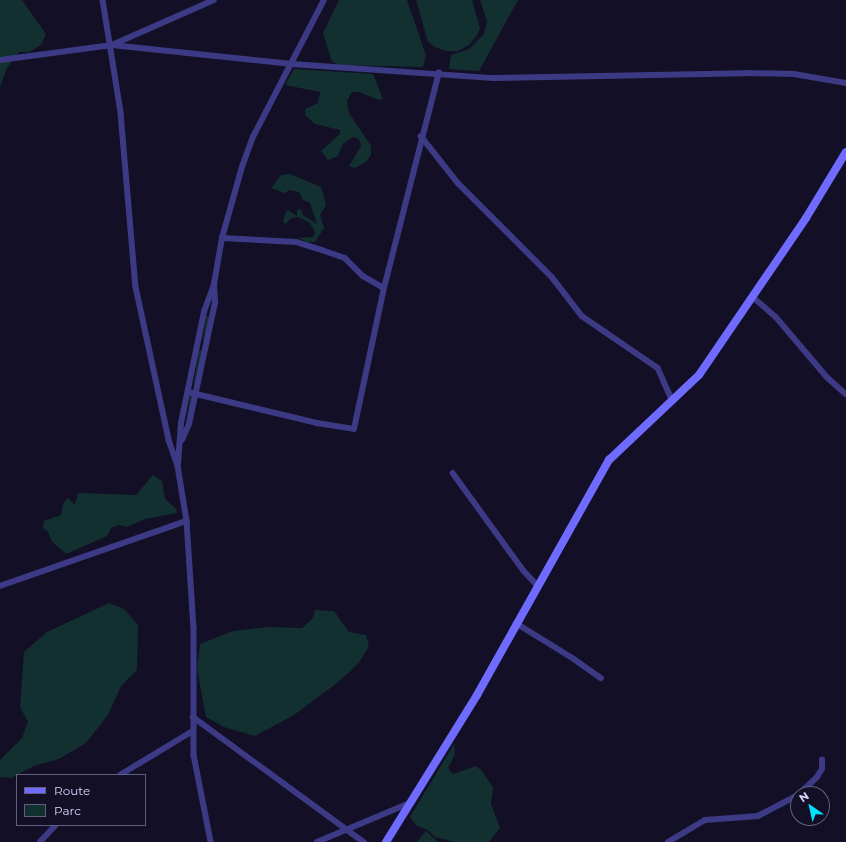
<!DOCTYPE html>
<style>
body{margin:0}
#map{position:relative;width:846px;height:842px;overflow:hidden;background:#130f26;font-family:Montserrat,sans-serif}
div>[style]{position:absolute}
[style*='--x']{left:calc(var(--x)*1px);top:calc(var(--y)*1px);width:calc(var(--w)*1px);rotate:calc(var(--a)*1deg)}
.green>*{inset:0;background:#12302f}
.street>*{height:5.5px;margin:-2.75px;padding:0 2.75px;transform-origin:2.75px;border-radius:2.75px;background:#3d3a85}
.secondary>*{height:8px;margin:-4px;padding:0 4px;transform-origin:4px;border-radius:4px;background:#6f6bff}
span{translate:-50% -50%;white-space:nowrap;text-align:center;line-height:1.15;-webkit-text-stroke:3.5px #130f26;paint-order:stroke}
.legend{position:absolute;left:16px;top:774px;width:130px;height:52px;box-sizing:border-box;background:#130f26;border:1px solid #625e7d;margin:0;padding:5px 7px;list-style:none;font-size:12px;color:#d9d4ff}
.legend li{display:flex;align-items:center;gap:8px;height:20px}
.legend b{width:20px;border:1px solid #625e7d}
.north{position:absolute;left:790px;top:786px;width:40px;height:40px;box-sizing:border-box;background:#130f26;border:1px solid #625e7d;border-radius:50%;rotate:326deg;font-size:11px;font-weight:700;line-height:16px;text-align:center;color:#d9d4ff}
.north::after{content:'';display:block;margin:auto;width:14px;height:18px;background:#00e5ff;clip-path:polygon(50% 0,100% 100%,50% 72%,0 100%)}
</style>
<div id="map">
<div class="green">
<i style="clip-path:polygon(0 0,22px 0,46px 34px,41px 45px,29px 52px,19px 52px,7px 68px,0 87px)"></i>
<i style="clip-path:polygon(339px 0,407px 0,426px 55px,423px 67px,341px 65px,332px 62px,323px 33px)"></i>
<i style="clip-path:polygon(416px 0,472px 0,480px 28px,477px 35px,469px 45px,458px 51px,446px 51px,435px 47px,428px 42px)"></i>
<i style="clip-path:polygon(480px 0,518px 0,479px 71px,449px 69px,451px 55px,469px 49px,484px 34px,487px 21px)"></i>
<i style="clip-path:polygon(294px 69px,373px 74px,383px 99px,379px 100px,359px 92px,352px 92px,347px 101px,349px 113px,371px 146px,371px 155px,366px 162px,355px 168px,349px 166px,361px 146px,359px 139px,353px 137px,343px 144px,338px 156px,328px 160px,321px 151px,340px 134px,340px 130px,315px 124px,305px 115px,305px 109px,318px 103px,320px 92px,285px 85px)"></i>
<i style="clip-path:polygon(290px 174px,321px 187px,326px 205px,320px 215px,324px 228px,315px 242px,307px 242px,298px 238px,313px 237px,315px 232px,310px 223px,298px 217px,292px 218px,285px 224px,283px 221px,286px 212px,288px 210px,297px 216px,297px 210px,301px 209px,303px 215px,317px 224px,310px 203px,303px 200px,299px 192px,290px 190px,284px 193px,271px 188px,281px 175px)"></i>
<i style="clip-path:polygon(208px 316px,210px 317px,202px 345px,206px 317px)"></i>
<i style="clip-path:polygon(201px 350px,203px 351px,193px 389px,199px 351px)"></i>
<i style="clip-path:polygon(193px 395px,186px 424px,190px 396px)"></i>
<i style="clip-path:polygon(153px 475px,162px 481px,165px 499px,176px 509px,177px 513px,145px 519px,127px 527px,119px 525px,111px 528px,107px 536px,66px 554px,52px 542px,48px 532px,43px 528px,44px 521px,61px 515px,63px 504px,68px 498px,75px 505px,78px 493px,136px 495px)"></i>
<i style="clip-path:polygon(109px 603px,124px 609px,138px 625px,137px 670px,121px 686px,108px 715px,86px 743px,59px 759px,34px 766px,11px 778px,0 777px,0 760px,22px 738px,28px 722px,20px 707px,24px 652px,47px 632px)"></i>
<i style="clip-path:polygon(315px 610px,334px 611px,349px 632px,366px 635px,369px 646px,358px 664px,337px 683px,294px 715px,255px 736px,224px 727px,206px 717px,197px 669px,200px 644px,233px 631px,268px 627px,302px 628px,313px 618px)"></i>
<i style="clip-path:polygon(454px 744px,455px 754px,448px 768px,453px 774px,476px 766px,483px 772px,493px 788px,491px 804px,500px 828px,489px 842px,455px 842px,435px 837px,428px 830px,417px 826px,410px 817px)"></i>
<i style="clip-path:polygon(426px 831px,438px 842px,417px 842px)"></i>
</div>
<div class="street">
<i style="--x:103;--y:0;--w:114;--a:80.9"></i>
<i style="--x:121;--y:113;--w:175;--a:85.1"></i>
<i style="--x:136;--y:287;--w:157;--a:77.8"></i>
<i style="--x:169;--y:440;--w:28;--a:71"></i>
<i style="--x:178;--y:466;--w:56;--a:80.7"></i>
<i style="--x:187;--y:521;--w:107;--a:86.3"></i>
<i style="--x:194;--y:628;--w:127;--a:90"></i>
<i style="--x:194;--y:755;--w:89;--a:78.9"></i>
<i style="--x:112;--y:45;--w:181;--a:6"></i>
<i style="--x:292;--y:64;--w:202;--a:4"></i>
<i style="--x:494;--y:78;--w:251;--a:-1.1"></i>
<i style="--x:745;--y:73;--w:49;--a:1.2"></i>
<i style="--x:794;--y:74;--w:53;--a:9.8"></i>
<i style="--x:0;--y:60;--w:113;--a:-7.6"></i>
<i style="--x:112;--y:45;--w:111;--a:-23.8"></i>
<i style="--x:421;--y:136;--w:60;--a:51.8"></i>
<i style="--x:458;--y:183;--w:133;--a:45"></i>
<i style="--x:552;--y:277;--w:49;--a:52.4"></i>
<i style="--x:582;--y:316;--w:92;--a:34.4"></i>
<i style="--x:658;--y:368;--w:36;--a:66"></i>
<i style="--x:222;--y:238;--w:74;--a:3.1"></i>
<i style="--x:296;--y:242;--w:27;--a:17"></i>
<i style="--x:322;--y:250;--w:24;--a:19"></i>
<i style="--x:345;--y:258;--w:25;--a:45"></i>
<i style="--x:363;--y:276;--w:24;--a:30"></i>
<i style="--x:753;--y:297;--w:30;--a:41"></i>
<i style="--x:776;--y:317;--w:79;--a:49.6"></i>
<i style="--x:827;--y:377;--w:25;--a:42"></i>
<i style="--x:188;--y:392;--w:133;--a:13.5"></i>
<i style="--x:317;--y:423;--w:37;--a:9"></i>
<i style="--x:354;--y:429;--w:144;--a:-78"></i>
<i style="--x:384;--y:288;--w:222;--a:-75.7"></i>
<i style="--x:182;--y:440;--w:17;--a:-66"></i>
<i style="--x:189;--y:424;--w:124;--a:-77.9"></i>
<i style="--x:215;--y:303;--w:18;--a:-93"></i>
<i style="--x:178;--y:464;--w:41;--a:-85.8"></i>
<i style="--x:181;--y:423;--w:113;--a:-78.3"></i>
<i style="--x:204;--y:312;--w:30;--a:-70"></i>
<i style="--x:214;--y:284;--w:47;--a:-80.1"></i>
<i style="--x:222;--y:238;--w:74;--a:-74.3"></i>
<i style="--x:242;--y:167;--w:32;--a:-70"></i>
<i style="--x:253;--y:137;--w:154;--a:-62.6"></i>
<i style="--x:453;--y:473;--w:121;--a:54.1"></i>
<i style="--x:524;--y:571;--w:19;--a:47"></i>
<i style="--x:0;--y:586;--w:198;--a:-19.2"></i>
<i style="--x:516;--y:623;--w:68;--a:31.8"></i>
<i style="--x:574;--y:659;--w:33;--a:35"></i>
<i style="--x:193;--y:717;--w:212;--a:36.2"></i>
<i style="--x:120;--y:775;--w:85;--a:-31.1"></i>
<i style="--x:799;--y:794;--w:25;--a:-43"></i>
<i style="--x:817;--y:777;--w:9;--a:-58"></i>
<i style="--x:822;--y:769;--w:9;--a:-90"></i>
<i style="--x:40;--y:842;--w:23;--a:-47"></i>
<i style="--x:317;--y:842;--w:99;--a:-22.7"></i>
<i style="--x:668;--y:842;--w:43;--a:-30.7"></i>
<i style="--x:705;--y:820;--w:53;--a:-4.3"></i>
<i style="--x:758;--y:816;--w:45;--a:-27.7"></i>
</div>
<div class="secondary">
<i style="--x:386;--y:842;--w:173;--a:-58.2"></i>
<i style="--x:477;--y:695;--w:270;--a:-60.7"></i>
<i style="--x:609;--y:460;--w:124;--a:-43.4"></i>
<i style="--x:699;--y:375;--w:190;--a:-55.7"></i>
<i style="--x:806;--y:218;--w:77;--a:-58.8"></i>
</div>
<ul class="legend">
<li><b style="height:5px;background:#6f6bff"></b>Route</li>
<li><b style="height:11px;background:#12302f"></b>Parc</li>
</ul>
<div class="north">N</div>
</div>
